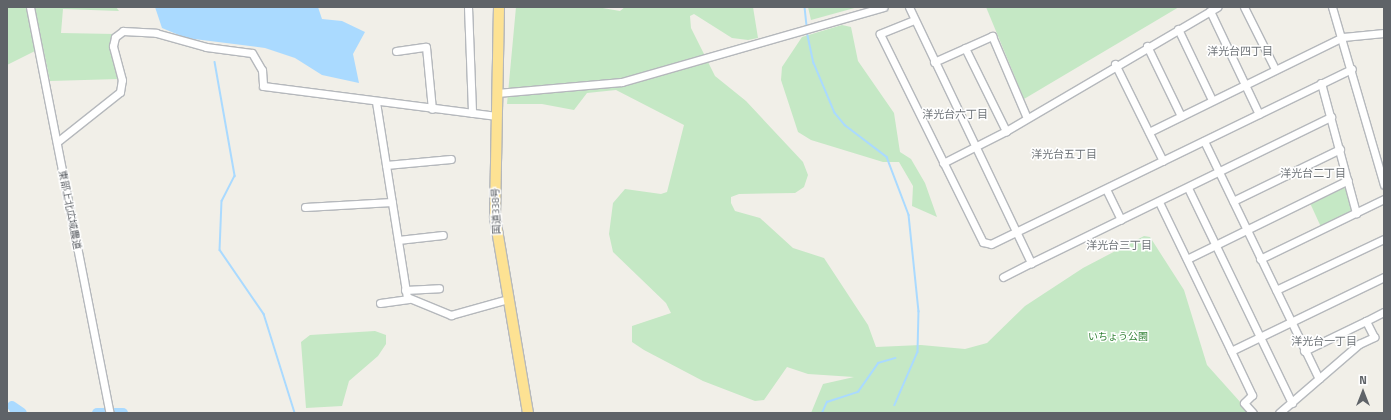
<!DOCTYPE html>
<meta charset="utf-8">
<style>
body{margin:0}
#map{position:relative;width:1391px;height:420px;overflow:hidden;background:#f1efe8;font-family:"Titillium Web","Noto Sans JP",sans-serif}
div>[style]{position:absolute}
[style*='--x']{left:calc(var(--x)*1px);top:calc(var(--y)*1px);width:calc(var(--w)*1px);rotate:calc(var(--a)*1deg)}
.green>*{inset:0;background:#c5e8c5}
.water>*{inset:0;background:#aadaff}
.stream>*{height:1.5px;margin:-0.75px;padding:0 0.75px;transform-origin:0.75px;border-radius:0.75px;background:#aadaff}
.river>*{height:10px;margin:-5px;padding:0 5px;transform-origin:5px;border-radius:5px;background:#aadaff}
.roads{filter:drop-shadow(1px 0 #b5b8bc) drop-shadow(-1px 0 #b5b8bc) drop-shadow(0 1px #b5b8bc) drop-shadow(0 -1px #b5b8bc)}
.minor>*{height:7px;margin:-3.5px;padding:0 3.5px;transform-origin:3.5px;border-radius:3.5px;background:#fff}
.highway>*{height:10px;margin:-5px;padding:0 5px;transform-origin:5px;border-radius:5px;background:#fde293}
span{translate:-50% -50%;white-space:nowrap;text-align:center;line-height:1.15;-webkit-text-stroke:3px #fff;paint-order:stroke}
.street-label{font-size:10px;color:#5f6368}
.park-label{font-size:10px;color:#348238}
.neighbourhood-label{font-size:11px;color:#70757a}
.frame{position:absolute;inset:0;border:8px solid #5f6368;pointer-events:none}
.north{position:absolute;left:1343px;top:372px;width:40px;height:40px;-webkit-text-stroke:3px #fff;paint-order:stroke;rotate:0deg;font-size:11px;font-weight:700;line-height:16px;text-align:center;color:#5f6368}
.north::after{content:'';display:block;margin:auto;width:14px;height:18px;background:#5f6368;clip-path:polygon(50% 0,100% 100%,50% 72%,0 100%)}
</style>
<div id="map">
<div class="green">
<i style="clip-path:polygon(7px 7px,116px 7px,119px 11px,63px 9px,61px 33px,115px 34px,119px 79px,50px 81px,43px 47px,7px 65px)"></i>
<i style="clip-path:polygon(516px 7px,597px 7px,620px 11px,625px 7px,753px 7px,758px 38px,748px 40px,732px 38px,694px 14px,690px 16px,691px 28px,715px 76px,746px 101px,788px 146px,803px 162px,808px 175px,804px 187px,795px 193px,739px 194px,731px 197px,731px 203px,735px 211px,760px 218px,793px 248px,824px 258px,868px 325px,876px 347px,921px 345px,965px 349px,987px 343px,1025px 306px,1083px 268px,1144px 236px,1150px 237px,1184px 290px,1207px 365px,1250px 413px,811px 413px,823px 384px,854px 377px,808px 374px,787px 367px,764px 400px,755px 401px,703px 381px,644px 350px,632px 342px,632px 326px,671px 313px,666px 303px,613px 252px,609px 234px,613px 203px,625px 189px,661px 194px,667px 192px,684px 125px,616px 90px,587px 93px,574px 110px,542px 104px,507px 104px)"></i>
<i style="clip-path:polygon(808px 7px,858px 7px,811px 20px)"></i>
<i style="clip-path:polygon(986px 7px,1179px 7px,1024px 99px)"></i>
<i style="clip-path:polygon(842px 25px,851px 27px,858px 61px,894px 113px,900px 152px,911px 159px,925px 183px,937px 217px,912px 206px,913px 186px,899px 162px,883px 162px,811px 140px,798px 132px,781px 80px,782px 67px,802px 37px)"></i>
<i style="clip-path:polygon(1347px 186px,1353px 211px,1321px 227px,1310px 203px)"></i>
<i style="clip-path:polygon(375px 331px,386px 335px,386px 344px,378px 356px,349px 381px,342px 406px,306px 408px,301px 342px,310px 335px)"></i>
</div>
<div class="water">
<i style="clip-path:polygon(155px 7px,318px 7px,322px 19px,342px 21px,365px 32px,353px 54px,359px 83px,322px 75px,295px 58px,265px 48px,186px 38px,162px 28px)"></i>
</div>
<div class="stream">
<i style="--x:805;--y:7;--w:20;--a:84"></i>
<i style="--x:807;--y:31;--w:33;--a:78"></i>
<i style="--x:814;--y:63;--w:54;--a:67.2"></i>
<i style="--x:835;--y:113;--w:16;--a:50"></i>
<i style="--x:845;--y:125;--w:53;--a:37.3"></i>
<i style="--x:887;--y:157;--w:62;--a:69.2"></i>
<i style="--x:909;--y:215;--w:97;--a:84.1"></i>
<i style="--x:919;--y:311;--w:41;--a:91.4"></i>
<i style="--x:918;--y:352;--w:58;--a:113.5"></i>
<i style="--x:215;--y:62;--w:116;--a:80"></i>
<i style="--x:235;--y:176;--w:28;--a:117"></i>
<i style="--x:222;--y:201;--w:49;--a:92.3"></i>
<i style="--x:220;--y:250;--w:78;--a:55.5"></i>
<i style="--x:264;--y:314;--w:104;--a:72.6"></i>
<i style="--x:7;--y:403;--w:11;--a:63"></i>
<i style="--x:822;--y:413;--w:12;--a:-66"></i>
<i style="--x:827;--y:402;--w:33;--a:-18"></i>
<i style="--x:858;--y:392;--w:35;--a:-55"></i>
<i style="--x:878;--y:363;--w:18;--a:-16"></i>
</div>
<div class="river">
<i style="--x:12;--y:406;--w:12;--a:35"></i>
<i style="--x:97;--y:413;--w:26;--a:0"></i>
</div>
<div class="roads">
<div class="minor">
<i style="--x:30;--y:7;--w:414;--a:78.9"></i>
<i style="--x:468;--y:7;--w:106;--a:87.8"></i>
<i style="--x:909;--y:7;--w:284;--a:64.5"></i>
<i style="--x:1031;--y:263;--w:334;--a:-26"></i>
<i style="--x:1244;--y:7;--w:69;--a:63.4"></i>
<i style="--x:1332;--y:7;--w:185;--a:73.7"></i>
<i style="--x:1210;--y:11;--w:114;--a:64.6"></i>
<i style="--x:914;--y:20;--w:37;--a:158"></i>
<i style="--x:880;--y:34;--w:232;--a:63.7"></i>
<i style="--x:983;--y:242;--w:8;--a:14"></i>
<i style="--x:991;--y:244;--w:401;--a:-25.9"></i>
<i style="--x:1178;--y:29;--w:79;--a:64.4"></i>
<i style="--x:1147;--y:46;--w:78;--a:64.1"></i>
<i style="--x:965;--y:48;--w:93;--a:63.7"></i>
<i style="--x:396;--y:51;--w:30;--a:-8"></i>
<i style="--x:426;--y:47;--w:62;--a:84.5"></i>
<i style="--x:934;--y:62;--w:64;--a:-24.1"></i>
<i style="--x:992;--y:36;--w:89;--a:66.9"></i>
<i style="--x:1115;--y:64;--w:108;--a:63.7"></i>
<i style="--x:1321;--y:83;--w:135;--a:74.9"></i>
<i style="--x:497;--y:93;--w:125;--a:-5"></i>
<i style="--x:622;--y:82;--w:272;--a:-16"></i>
<i style="--x:376;--y:102;--w:197;--a:81"></i>
<i style="--x:407;--y:297;--w:48;--a:22.2"></i>
<i style="--x:451;--y:315;--w:59;--a:-15.7"></i>
<i style="--x:1149;--y:132;--w:216;--a:-26.1"></i>
<i style="--x:1343;--y:37;--w:41;--a:-5.6"></i>
<i style="--x:1204;--y:141;--w:264;--a:64.2"></i>
<i style="--x:57;--y:142;--w:80;--a:-38.4"></i>
<i style="--x:120;--y:92;--w:12;--a:-81"></i>
<i style="--x:122;--y:80;--w:35;--a:-105"></i>
<i style="--x:113;--y:46;--w:9;--a:-77"></i>
<i style="--x:115;--y:37;--w:10;--a:-37"></i>
<i style="--x:123;--y:31;--w:33;--a:3"></i>
<i style="--x:156;--y:33;--w:52;--a:15.6"></i>
<i style="--x:206;--y:47;--w:46;--a:7.4"></i>
<i style="--x:252;--y:53;--w:20;--a:60"></i>
<i style="--x:262;--y:70;--w:16;--a:86"></i>
<i style="--x:263;--y:86;--w:236;--a:7.3"></i>
<i style="--x:943;--y:163;--w:71;--a:-26.9"></i>
<i style="--x:1006;--y:131;--w:245;--a:-30.4"></i>
<i style="--x:386;--y:165;--w:65;--a:-5.3"></i>
<i style="--x:1188;--y:188;--w:239;--a:64.2"></i>
<i style="--x:1106;--y:189;--w:34;--a:64"></i>
<i style="--x:1233;--y:201;--w:119;--a:-25.9"></i>
<i style="--x:1159;--y:202;--w:165;--a:64.2"></i>
<i style="--x:1231;--y:351;--w:170;--a:-25.8"></i>
<i style="--x:305;--y:207;--w:87;--a:-3.3"></i>
<i style="--x:398;--y:240;--w:45;--a:-6.3"></i>
<i style="--x:1187;--y:259;--w:179;--a:-26.1"></i>
<i style="--x:1260;--y:259;--w:138;--a:-25.8"></i>
<i style="--x:1003;--y:277;--w:31;--a:-27"></i>
<i style="--x:405;--y:290;--w:34;--a:-3"></i>
<i style="--x:1276;--y:290;--w:119;--a:-25.3"></i>
<i style="--x:380;--y:303;--w:29;--a:-8"></i>
<i style="--x:1231;--y:351;--w:49;--a:64.5"></i>
<i style="--x:1252;--y:395;--w:11;--a:135"></i>
<i style="--x:1244;--y:403;--w:13;--a:48"></i>
<i style="--x:1304;--y:351;--w:69;--a:-25.8"></i>
<i style="--x:1279;--y:413;--w:106;--a:-40.8"></i>
<i style="--x:1359;--y:344;--w:17;--a:-25"></i>
<i style="--x:1374;--y:337;--w:18;--a:-117"></i>
<i style="--x:1366;--y:321;--w:20;--a:-27"></i>
</div>
<div class="highway">
<i style="--x:499;--y:7;--w:211;--a:91.1"></i>
<i style="--x:495;--y:218;--w:198;--a:80.4"></i>
</div>
</div>
<div class="street-label">
<span style="left:70px;top:210px;rotate:79deg">東部上北広域農道</span>
<span style="left:496px;top:211px;rotate:-92deg">国道338号</span>
</div>
<div class="park-label">
<span style="left:1118px;top:337px">いちょう公園</span>
</div>
<div class="neighbourhood-label">
<span style="left:1240px;top:51px">洋光台四丁目</span>
<span style="left:955px;top:114px">洋光台六丁目</span>
<span style="left:1064px;top:154px">洋光台五丁目</span>
<span style="left:1313px;top:173px">洋光台二丁目</span>
<span style="left:1119px;top:245px">洋光台三丁目</span>
<span style="left:1324px;top:341px">洋光台一丁目</span>
</div>
<div class="frame"></div>
<div class="north">N</div>
</div>
